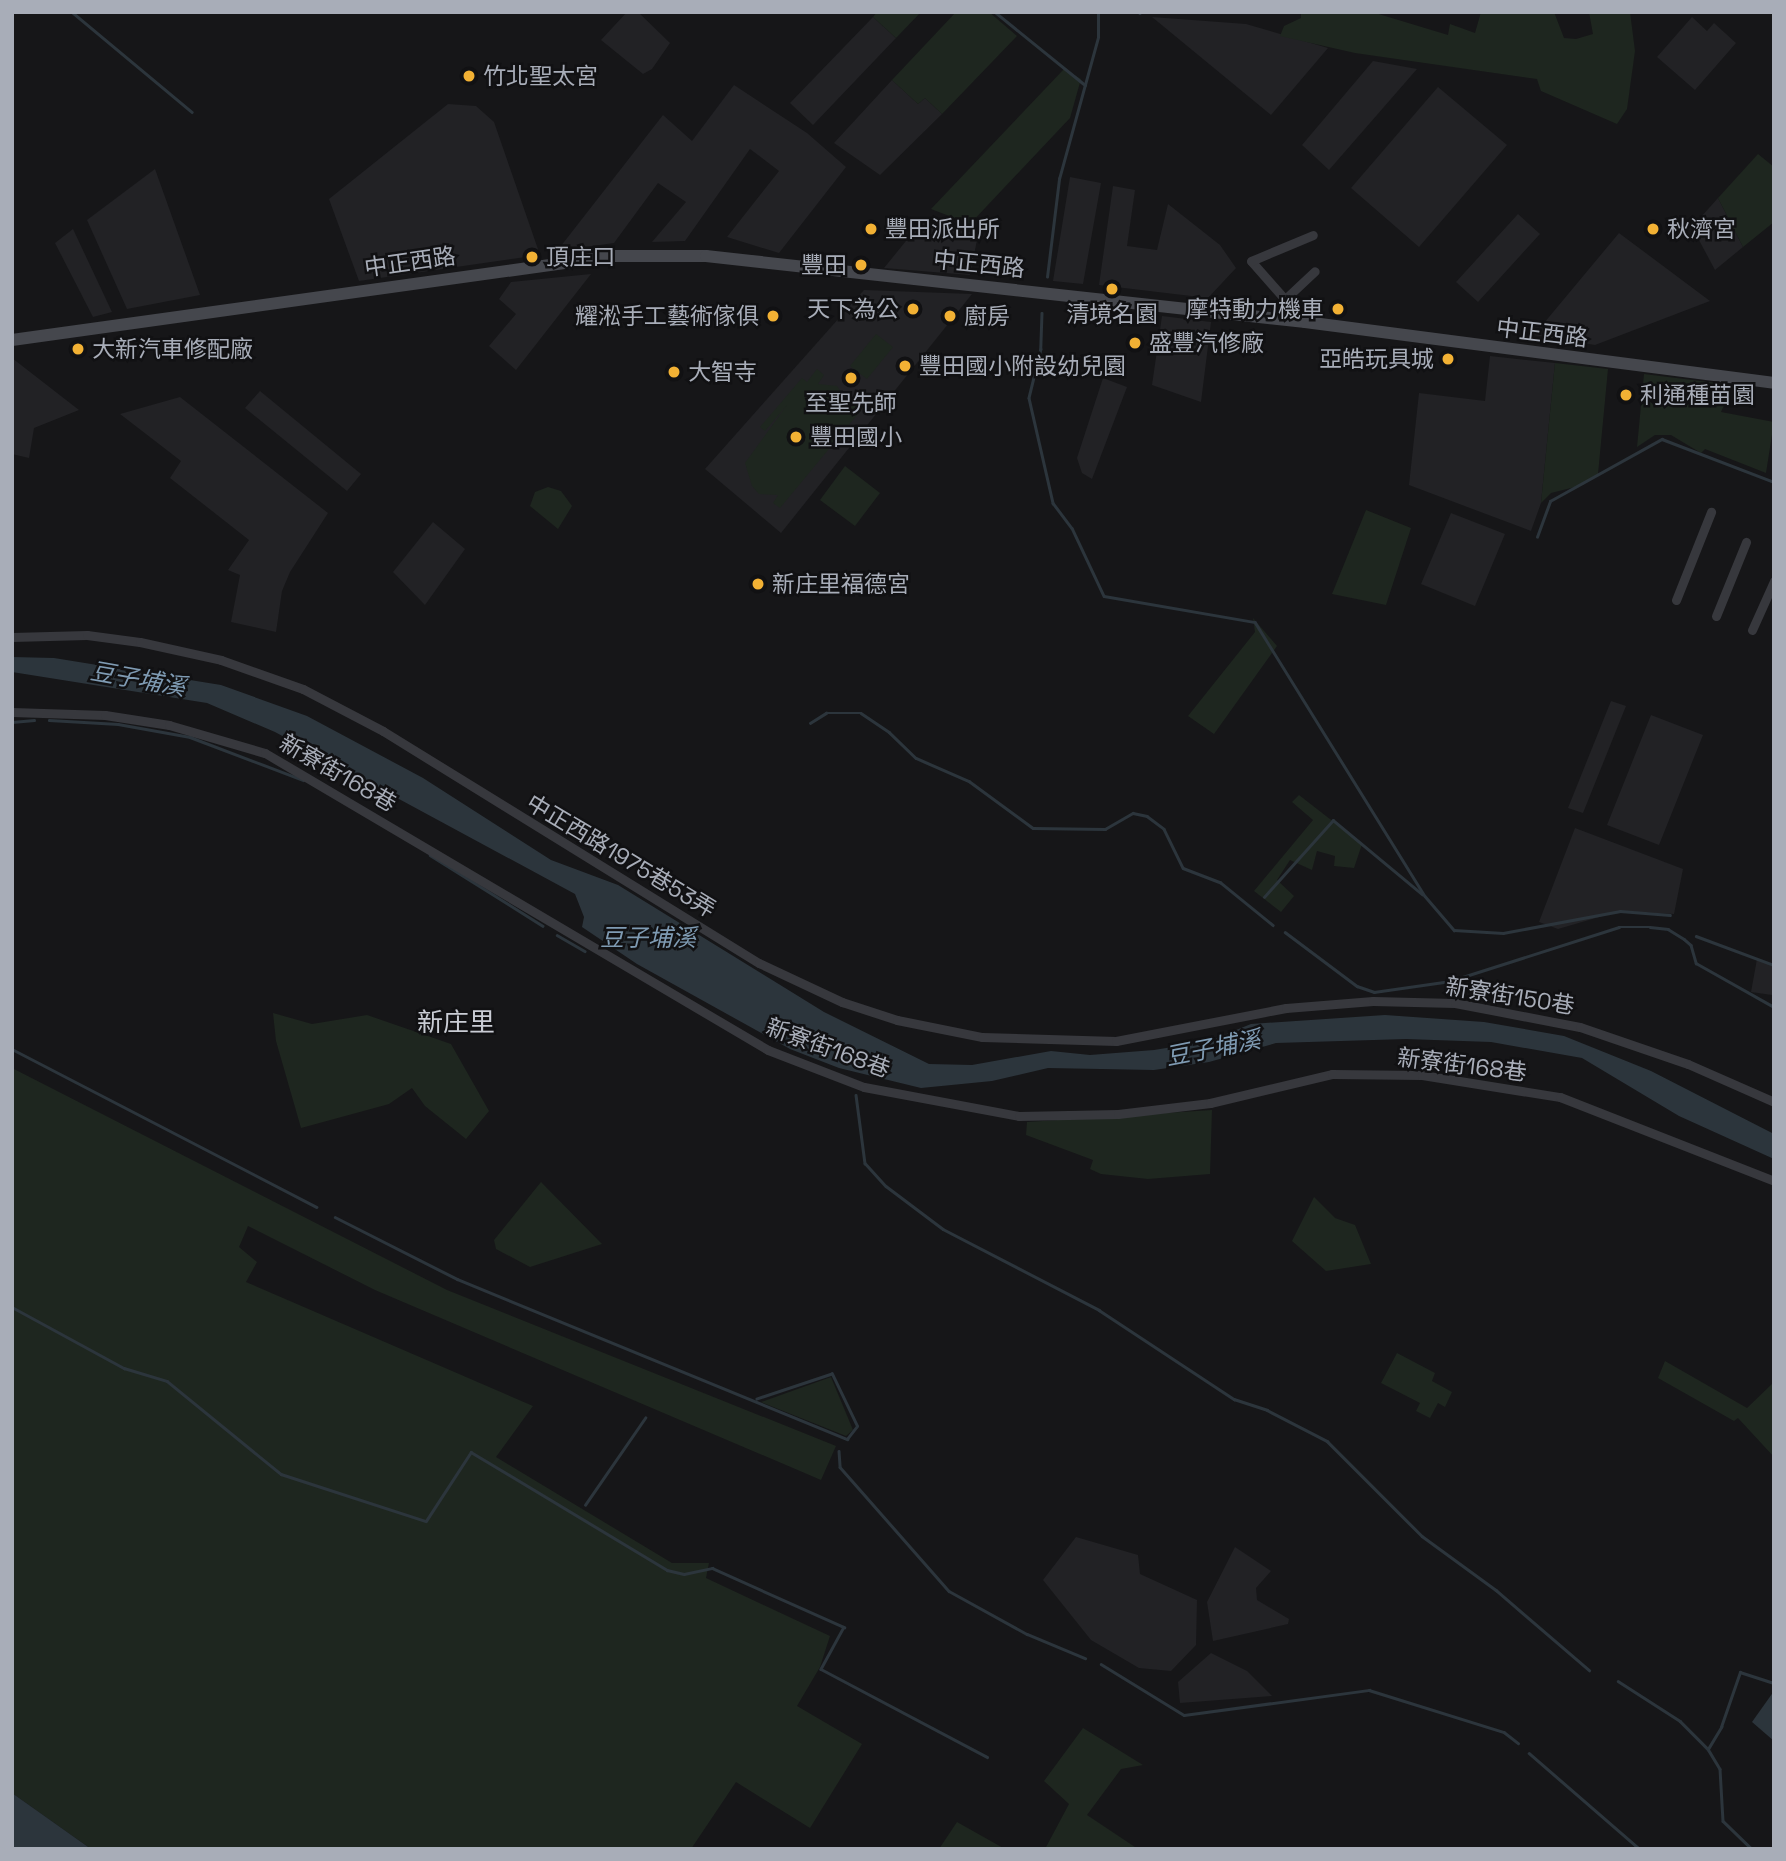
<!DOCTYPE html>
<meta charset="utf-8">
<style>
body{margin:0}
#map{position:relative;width:1786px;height:1861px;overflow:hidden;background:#161618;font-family:"Space Grotesk","Noto Sans TC",sans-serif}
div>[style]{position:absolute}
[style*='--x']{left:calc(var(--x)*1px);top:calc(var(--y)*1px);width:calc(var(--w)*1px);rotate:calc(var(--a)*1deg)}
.built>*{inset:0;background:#222225}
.green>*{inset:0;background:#1e261f}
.water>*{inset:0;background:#2c353c}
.stream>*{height:2.5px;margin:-1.25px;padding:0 1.25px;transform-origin:1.25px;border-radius:1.25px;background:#2c353c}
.street>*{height:9px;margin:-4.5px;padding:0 4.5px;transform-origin:4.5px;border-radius:4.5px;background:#37383d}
.secondary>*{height:12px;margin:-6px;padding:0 6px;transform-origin:6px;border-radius:6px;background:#45474d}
.dots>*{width:19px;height:19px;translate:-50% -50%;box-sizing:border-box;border:4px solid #111113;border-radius:50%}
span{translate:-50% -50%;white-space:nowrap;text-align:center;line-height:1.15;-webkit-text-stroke:5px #111113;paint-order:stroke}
.poi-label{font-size:23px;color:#a8adb8}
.left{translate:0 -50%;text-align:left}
.right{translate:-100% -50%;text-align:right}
.street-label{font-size:23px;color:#a8adb8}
.water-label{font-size:24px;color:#7f9bb3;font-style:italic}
.quarter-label{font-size:26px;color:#c9ccd4}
.frame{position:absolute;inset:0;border:14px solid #a8adb8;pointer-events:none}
</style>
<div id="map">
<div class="built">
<i style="clip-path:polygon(627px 12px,638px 12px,670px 43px,652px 69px,643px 74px,601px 40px)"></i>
<i style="clip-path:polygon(873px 17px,896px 38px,813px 125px,790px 103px)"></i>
<i style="clip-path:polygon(1152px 17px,1246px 24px,1328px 48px,1271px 115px)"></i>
<i style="clip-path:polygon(1692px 17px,1707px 31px,1714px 23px,1736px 43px,1695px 90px,1657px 57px)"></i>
<i style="clip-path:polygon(1373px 61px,1417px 69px,1329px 170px,1302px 145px)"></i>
<i style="clip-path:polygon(892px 80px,918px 104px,925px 98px,942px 114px,880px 175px,834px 143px)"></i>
<i style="clip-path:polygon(734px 85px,807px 133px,846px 167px,779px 253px,727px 237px,779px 171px,750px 149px,685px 241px,652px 242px,686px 202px,658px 183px,614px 243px,557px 251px,663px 115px,692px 141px)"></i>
<i style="clip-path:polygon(1438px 87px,1507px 145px,1419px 247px,1351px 188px)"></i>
<i style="clip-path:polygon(448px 104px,476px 106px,494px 122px,540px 255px,359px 281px,329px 199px)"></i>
<i style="clip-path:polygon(155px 169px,200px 295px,127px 309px,87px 220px)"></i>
<i style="clip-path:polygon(1070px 177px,1101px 183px,1083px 284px,1053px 281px)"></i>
<i style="clip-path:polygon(1113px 186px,1135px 190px,1127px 246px,1157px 250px,1168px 204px,1220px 245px,1236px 268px,1208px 298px,1099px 285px)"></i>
<i style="clip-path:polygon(1718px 198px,1743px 247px,1715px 270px,1692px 227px)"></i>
<i style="clip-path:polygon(1518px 214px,1540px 234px,1478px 302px,1456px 282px)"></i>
<i style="clip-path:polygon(923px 220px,978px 235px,970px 275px,884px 268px)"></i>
<i style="clip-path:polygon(73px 229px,112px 312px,93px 317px,55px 243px)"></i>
<i style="clip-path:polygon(1619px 233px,1710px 301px,1595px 345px,1534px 335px)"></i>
<i style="clip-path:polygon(591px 274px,516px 370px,489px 346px,516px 314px,499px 299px,511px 282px)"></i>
<i style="clip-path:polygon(864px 290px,972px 294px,781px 533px,705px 469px)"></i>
<i style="clip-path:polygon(1162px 316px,1211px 322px,1201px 402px,1152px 385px)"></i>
<i style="clip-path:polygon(1490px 356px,1555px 363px,1541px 503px,1531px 531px,1409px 485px,1419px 393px,1485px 401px)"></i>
<i style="clip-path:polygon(12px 358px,79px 410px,34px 428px,29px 458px,12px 454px)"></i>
<i style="clip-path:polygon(1103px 378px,1127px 387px,1092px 479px,1082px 473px,1077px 458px)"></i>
<i style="clip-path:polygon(260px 391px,361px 474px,347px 491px,245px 408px)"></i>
<i style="clip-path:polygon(180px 397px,328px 513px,290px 572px,282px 591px,276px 632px,231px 622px,240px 575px,228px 570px,249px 540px,170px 478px,181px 461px,120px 414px)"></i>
<i style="clip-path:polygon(1451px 513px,1505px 534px,1475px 606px,1421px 584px)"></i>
<i style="clip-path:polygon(433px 522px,465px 549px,425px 605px,393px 572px)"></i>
<i style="clip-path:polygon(1611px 701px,1626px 706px,1583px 813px,1568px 808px)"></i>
<i style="clip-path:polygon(1651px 715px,1703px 735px,1659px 845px,1607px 825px)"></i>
<i style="clip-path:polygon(1575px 828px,1683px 869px,1674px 914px,1620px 911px,1558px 929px,1539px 922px)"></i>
<i style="clip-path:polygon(1757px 959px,1774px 965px,1772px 995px,1751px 992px)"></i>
<i style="clip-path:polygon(1076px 1537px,1138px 1555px,1140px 1574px,1197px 1600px,1196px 1645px,1171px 1671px,1139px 1668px,1091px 1640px,1043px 1580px)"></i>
<i style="clip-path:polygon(1235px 1547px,1271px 1571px,1256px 1588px,1257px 1600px,1289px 1619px,1288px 1624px,1213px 1641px,1207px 1602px)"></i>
<i style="clip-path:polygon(1211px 1653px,1247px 1671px,1272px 1696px,1180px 1703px,1178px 1682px)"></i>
</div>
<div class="green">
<i style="clip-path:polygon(877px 12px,921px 12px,896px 38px,873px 17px)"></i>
<i style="clip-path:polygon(956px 12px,989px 12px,1017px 36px,942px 114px,925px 98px,918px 104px,892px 80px)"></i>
<i style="clip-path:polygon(1301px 12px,1372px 12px,1448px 35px,1450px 24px,1475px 33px,1481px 12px,1554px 12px,1564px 38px,1576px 39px,1593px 34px,1589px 12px,1630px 12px,1635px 51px,1627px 109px,1617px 124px,1541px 91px,1537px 79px,1355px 53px,1280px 36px,1284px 26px,1301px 18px)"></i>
<i style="clip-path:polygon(1064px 69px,1081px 79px,1070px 118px,970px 224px,931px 209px)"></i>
<i style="clip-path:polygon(1758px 154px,1774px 167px,1774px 222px,1743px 247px,1718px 198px)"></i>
<i style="clip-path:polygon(876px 334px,893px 347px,867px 379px,850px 366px)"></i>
<i style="clip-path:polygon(1555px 363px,1608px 369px,1598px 474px,1583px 485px,1551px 493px,1541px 503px)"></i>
<i style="clip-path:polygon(817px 369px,824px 375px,818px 384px,837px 386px,850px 405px,858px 396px,867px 403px,780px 508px,773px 503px,778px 495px,759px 494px,752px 486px,745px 463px,787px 405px,765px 431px,760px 427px,802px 378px,807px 382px)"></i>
<i style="clip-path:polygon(1644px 374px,1733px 385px,1721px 412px,1774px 422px,1766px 473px,1705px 449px,1701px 453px,1671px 435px,1655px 435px,1637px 447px)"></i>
<i style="clip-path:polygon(845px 466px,880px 493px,855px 526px,820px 500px)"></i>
<i style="clip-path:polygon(548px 487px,561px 491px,572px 506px,558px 529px,530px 506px,535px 492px)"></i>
<i style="clip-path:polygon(1366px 510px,1411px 528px,1386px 605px,1332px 594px)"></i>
<i style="clip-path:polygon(1253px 618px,1277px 646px,1214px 734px,1188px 716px,1255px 632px)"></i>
<i style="clip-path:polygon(1299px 795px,1362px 844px,1354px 868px,1334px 866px,1335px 856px,1317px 851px,1312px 870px,1290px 860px,1277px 880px,1294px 896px,1281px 912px,1254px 891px,1313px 820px,1292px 802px)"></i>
<i style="clip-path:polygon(273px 1013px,312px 1024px,367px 1015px,451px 1044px,489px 1111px,466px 1139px,425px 1106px,412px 1088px,389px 1104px,301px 1128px,276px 1041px)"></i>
<i style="clip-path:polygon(12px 1068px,447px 1290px,836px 1446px,821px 1480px,375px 1290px,248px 1226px,239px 1247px,257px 1262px,246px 1282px,533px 1406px,496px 1457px,672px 1563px,709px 1563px,706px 1578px,830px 1636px,820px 1667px,797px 1706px,862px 1744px,810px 1828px,736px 1782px,691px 1849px,91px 1849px,12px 1793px)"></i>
<i style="clip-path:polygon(1212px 1110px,1210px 1174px,1148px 1179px,1101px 1174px,1090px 1169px,1093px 1160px,1026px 1135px,1027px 1122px)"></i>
<i style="clip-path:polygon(541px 1182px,602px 1244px,530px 1267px,496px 1249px,494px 1240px)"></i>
<i style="clip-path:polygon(1314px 1197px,1335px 1218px,1355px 1225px,1371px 1264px,1326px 1271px,1292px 1241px)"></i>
<i style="clip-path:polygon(1397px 1353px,1435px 1373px,1432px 1381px,1452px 1392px,1445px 1407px,1438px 1403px,1430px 1418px,1416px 1411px,1420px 1403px,1381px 1383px)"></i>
<i style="clip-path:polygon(1665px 1361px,1747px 1408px,1774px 1382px,1774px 1457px,1738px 1418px,1734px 1421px,1658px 1378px)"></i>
<i style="clip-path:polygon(831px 1377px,853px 1430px,846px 1436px,761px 1402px)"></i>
<i style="clip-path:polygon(1083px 1728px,1143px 1765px,1121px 1769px,1087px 1815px,1138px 1849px,1045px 1849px,1069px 1804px,1044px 1781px)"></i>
<i style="clip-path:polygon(957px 1822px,1005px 1849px,939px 1849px)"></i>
</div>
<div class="water">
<i style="clip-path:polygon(12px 657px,54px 658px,221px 685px,307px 716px,423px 778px,551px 860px,618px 885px,824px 1012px,929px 1064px,972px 1065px,1051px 1051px,1090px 1055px,1154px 1050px,1209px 1041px,1251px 1024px,1385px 1015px,1484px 1022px,1564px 1036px,1651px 1071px,1774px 1134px,1774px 1159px,1679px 1116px,1582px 1058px,1491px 1042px,1406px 1039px,1276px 1043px,1209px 1062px,1154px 1070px,1048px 1068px,992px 1081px,921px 1088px,839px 1068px,790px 1049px,637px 964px,582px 927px,584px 917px,575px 894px,275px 732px,207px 703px,12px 672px)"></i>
<i style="clip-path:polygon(1774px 1691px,1774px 1741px,1752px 1722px)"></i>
<i style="clip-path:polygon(12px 1793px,91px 1849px,12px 1849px)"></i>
</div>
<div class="stream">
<i style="--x:72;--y:12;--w:156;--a:39.8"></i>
<i style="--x:995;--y:12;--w:116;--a:39"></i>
<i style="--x:1140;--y:12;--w:1;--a:90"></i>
<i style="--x:1047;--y:277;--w:99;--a:-83"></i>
<i style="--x:1059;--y:179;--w:147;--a:-74.6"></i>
<i style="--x:1098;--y:37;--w:25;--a:-90"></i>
<i style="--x:1042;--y:313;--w:36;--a:92"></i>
<i style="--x:1041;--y:349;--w:50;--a:103.8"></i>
<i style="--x:1029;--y:398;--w:108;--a:77.1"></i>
<i style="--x:1053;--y:503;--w:31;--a:53"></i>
<i style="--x:1072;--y:528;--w:75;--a:64.8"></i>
<i style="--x:1104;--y:596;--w:153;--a:9.8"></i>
<i style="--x:1255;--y:622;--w:322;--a:58.2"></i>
<i style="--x:1425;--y:896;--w:45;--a:49.5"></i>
<i style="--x:1454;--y:930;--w:49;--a:3.5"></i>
<i style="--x:1503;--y:933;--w:119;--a:-10.6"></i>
<i style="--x:1620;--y:911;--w:50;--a:4.6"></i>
<i style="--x:1773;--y:358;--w:1;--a:-45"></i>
<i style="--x:1537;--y:537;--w:38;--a:-70"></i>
<i style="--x:1550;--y:501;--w:128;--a:-29"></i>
<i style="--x:1662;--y:439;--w:120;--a:21"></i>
<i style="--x:49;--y:720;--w:69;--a:3.3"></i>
<i style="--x:118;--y:724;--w:73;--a:10.2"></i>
<i style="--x:190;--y:737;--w:121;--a:20.8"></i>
<i style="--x:12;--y:722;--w:22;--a:-5"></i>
<i style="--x:810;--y:723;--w:19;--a:-32"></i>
<i style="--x:826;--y:713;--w:35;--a:0"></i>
<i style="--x:861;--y:713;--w:34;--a:34"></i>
<i style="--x:889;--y:732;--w:37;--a:44"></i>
<i style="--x:916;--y:758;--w:58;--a:23.5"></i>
<i style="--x:969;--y:781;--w:79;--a:36.3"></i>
<i style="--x:1033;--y:828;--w:72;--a:0.8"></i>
<i style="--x:1105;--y:829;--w:32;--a:-30"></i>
<i style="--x:1133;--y:813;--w:14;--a:12"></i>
<i style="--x:1147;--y:816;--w:21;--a:37"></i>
<i style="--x:1164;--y:829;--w:43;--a:64"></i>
<i style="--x:1183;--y:868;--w:40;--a:21"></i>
<i style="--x:1220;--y:882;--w:68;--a:39.1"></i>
<i style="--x:430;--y:855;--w:133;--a:32.1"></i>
<i style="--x:1264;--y:897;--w:103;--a:-48.1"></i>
<i style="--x:1333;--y:820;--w:116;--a:39.7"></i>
<i style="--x:1285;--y:932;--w:90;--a:36.9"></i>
<i style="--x:1357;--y:986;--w:18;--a:19"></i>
<i style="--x:1374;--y:992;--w:70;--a:-8.2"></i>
<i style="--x:557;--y:935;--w:32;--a:30"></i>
<i style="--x:1696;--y:936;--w:83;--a:20.4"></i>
<i style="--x:1450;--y:981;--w:177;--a:-17.7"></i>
<i style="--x:1619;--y:927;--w:31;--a:0"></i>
<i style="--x:1650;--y:927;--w:18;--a:6"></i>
<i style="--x:1668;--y:929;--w:19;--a:32"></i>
<i style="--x:1684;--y:939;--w:9;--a:41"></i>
<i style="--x:1691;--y:945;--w:19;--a:74"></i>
<i style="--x:1696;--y:963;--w:90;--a:29.4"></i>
<i style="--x:12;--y:1049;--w:343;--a:27.4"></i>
<i style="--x:856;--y:1095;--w:69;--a:82.5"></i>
<i style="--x:865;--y:1163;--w:31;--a:48"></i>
<i style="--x:886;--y:1186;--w:71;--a:37"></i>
<i style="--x:943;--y:1229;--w:176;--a:27.4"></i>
<i style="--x:1099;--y:1310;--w:162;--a:33.4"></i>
<i style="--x:1234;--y:1399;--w:35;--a:18"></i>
<i style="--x:1267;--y:1410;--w:68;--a:27.3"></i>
<i style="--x:1327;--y:1441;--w:134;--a:45"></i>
<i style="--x:1422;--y:1536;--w:92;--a:36.1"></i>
<i style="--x:1496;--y:1590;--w:123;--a:40.7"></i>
<i style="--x:335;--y:1217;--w:137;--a:26.9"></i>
<i style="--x:457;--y:1279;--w:422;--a:22.3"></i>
<i style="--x:847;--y:1439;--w:16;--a:-52"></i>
<i style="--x:857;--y:1426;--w:58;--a:-115.7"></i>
<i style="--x:832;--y:1374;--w:79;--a:161.6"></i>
<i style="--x:12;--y:1307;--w:128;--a:28.6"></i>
<i style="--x:124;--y:1368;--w:45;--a:16.8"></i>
<i style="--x:167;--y:1381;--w:147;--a:39.2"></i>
<i style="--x:281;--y:1474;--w:152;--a:18"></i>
<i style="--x:426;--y:1521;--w:82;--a:-56.9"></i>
<i style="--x:471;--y:1452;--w:229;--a:31"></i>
<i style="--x:667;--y:1570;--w:17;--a:13"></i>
<i style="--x:684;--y:1574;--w:29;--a:-12"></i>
<i style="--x:712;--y:1568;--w:145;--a:24.1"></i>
<i style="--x:844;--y:1627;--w:48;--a:118.7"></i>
<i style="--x:821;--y:1669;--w:188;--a:27.9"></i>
<i style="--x:839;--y:1451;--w:16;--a:86"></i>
<i style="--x:840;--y:1467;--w:165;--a:48.7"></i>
<i style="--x:949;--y:1591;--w:89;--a:28.9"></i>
<i style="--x:1027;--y:1634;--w:63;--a:22.5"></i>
<i style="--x:585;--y:1505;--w:106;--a:-55.4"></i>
<i style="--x:1101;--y:1664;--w:97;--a:31.6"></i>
<i style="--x:1184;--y:1715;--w:187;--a:-7.7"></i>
<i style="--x:1369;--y:1690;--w:141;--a:17.3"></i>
<i style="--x:1504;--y:1732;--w:18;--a:38"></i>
<i style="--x:1618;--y:1681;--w:74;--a:32.8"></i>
<i style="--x:1680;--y:1721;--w:40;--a:45"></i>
<i style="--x:1708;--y:1749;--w:23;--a:59"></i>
<i style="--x:1720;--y:1769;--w:52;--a:86.7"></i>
<i style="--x:1723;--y:1821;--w:40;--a:44"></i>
<i style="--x:1708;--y:1749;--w:26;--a:-59"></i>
<i style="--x:1721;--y:1727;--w:58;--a:-70.9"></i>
<i style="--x:1740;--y:1672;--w:36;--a:18"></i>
<i style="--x:1529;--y:1753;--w:147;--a:40.9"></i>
</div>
<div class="street">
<i style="--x:1284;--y:300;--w:42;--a:-43.1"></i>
<i style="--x:1305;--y:322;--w:81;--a:-131.5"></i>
<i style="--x:1251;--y:261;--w:67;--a:-22.8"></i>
<i style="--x:1676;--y:600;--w:95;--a:-68.3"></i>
<i style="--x:1716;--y:616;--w:80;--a:-67.9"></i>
<i style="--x:1752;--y:630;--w:54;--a:-65.8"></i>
<i style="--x:12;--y:637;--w:75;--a:-1.5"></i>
<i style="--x:87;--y:635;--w:53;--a:7.5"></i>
<i style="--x:140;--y:642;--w:83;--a:12.5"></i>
<i style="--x:221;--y:660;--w:87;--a:19.5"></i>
<i style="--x:303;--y:689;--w:90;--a:27.7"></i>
<i style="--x:383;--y:731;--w:442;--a:31.7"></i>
<i style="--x:759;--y:963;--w:92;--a:25.2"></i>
<i style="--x:842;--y:1002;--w:58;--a:18.1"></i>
<i style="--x:897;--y:1020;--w:87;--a:11.3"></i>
<i style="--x:982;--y:1037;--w:134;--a:1.7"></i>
<i style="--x:1116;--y:1041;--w:173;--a:-11"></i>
<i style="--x:1286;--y:1008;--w:87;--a:-4.6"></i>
<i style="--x:1373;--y:1001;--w:82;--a:1.4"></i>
<i style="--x:1455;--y:1003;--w:127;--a:10.9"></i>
<i style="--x:1580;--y:1027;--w:114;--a:18.9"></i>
<i style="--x:1688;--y:1064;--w:94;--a:23.8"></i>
<i style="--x:12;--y:712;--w:93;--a:1.8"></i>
<i style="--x:105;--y:715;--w:65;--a:8.9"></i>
<i style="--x:169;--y:725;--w:100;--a:16.3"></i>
<i style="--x:265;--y:753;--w:584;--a:30.56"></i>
<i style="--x:768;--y:1050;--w:103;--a:21.1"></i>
<i style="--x:864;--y:1087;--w:158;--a:10.6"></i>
<i style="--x:1019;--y:1116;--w:99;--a:-1.2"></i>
<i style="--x:1118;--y:1114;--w:93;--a:-6.8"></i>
<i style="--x:1210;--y:1103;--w:125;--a:-13.4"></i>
<i style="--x:1332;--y:1074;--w:90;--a:0.6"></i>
<i style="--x:1422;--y:1075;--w:140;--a:9.1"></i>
<i style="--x:1560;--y:1097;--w:230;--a:21.4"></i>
</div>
<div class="secondary">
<i style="--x:12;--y:340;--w:608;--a:-7.94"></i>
<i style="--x:614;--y:256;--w:92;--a:0"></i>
<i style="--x:706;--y:256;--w:603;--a:6.29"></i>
<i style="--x:1305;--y:322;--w:473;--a:7.4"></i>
</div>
<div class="dots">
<i style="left:469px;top:76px;background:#f2b134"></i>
<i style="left:871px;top:229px;background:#f2b134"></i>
<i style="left:1653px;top:229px;background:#f2b134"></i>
<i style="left:532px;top:257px;background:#f2b134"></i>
<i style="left:861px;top:265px;background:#f2b134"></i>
<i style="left:1112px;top:289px;background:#f2b134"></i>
<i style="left:913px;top:309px;background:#f2b134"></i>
<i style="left:1338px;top:309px;background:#f2b134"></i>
<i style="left:773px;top:316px;background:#f2b134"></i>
<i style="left:950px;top:316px;background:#f2b134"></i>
<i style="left:1135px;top:343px;background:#f2b134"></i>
<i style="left:78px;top:349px;background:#f2b134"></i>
<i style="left:1448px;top:359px;background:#f2b134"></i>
<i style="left:905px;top:366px;background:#f2b134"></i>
<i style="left:674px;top:372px;background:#f2b134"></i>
<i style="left:851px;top:378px;background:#f2b134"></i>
<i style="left:1626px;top:395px;background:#f2b134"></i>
<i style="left:796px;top:437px;background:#f2b134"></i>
<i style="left:758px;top:584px;background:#f2b134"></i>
</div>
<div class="poi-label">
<span class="left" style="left:483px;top:76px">竹北聖太宮</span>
<span class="left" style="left:885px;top:229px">豐田派出所</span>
<span class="left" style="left:1667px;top:229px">秋濟宮</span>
<span class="left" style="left:546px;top:257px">頂庄口</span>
<span class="right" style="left:847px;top:265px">豐田</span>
<span class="right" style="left:899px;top:309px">天下為公</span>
<span class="right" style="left:1324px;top:309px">摩特動力機車</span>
<span style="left:1112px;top:314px">清境名園</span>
<span class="right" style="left:759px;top:316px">耀淞手工藝術傢俱</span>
<span class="left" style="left:964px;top:316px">廚房</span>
<span class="left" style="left:1149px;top:343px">盛豐汽修廠</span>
<span class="left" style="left:92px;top:349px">大新汽車修配廠</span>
<span class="right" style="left:1434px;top:359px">亞皓玩具城</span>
<span class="left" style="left:919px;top:366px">豐田國小附設幼兒園</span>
<span class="left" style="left:688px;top:372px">大智寺</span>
<span class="left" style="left:1640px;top:395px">利通種苗園</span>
<span style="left:851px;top:403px">至聖先師</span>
<span class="left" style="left:810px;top:437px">豐田國小</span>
<span class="left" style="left:772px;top:584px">新庄里福德宮</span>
</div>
<div class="street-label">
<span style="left:410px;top:262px;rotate:-8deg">中正西路</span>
<span style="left:979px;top:264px;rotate:6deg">中正西路</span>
<span style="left:1542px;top:333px;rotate:7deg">中正西路</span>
<span style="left:338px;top:773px;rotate:30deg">新寮街168巷</span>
<span style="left:621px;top:856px;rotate:31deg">中正西路1975巷53弄</span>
<span style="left:1510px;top:996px;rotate:9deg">新寮街150巷</span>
<span style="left:828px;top:1048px;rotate:20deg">新寮街168巷</span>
<span style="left:1462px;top:1065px;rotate:7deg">新寮街168巷</span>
</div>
<div class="water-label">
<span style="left:138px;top:679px;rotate:10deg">豆子埔溪</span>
<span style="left:648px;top:938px">豆子埔溪</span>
<span style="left:1213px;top:1048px;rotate:-11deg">豆子埔溪</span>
</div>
<div class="quarter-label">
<span style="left:456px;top:1023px">新庄里</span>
</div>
<div class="frame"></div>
</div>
